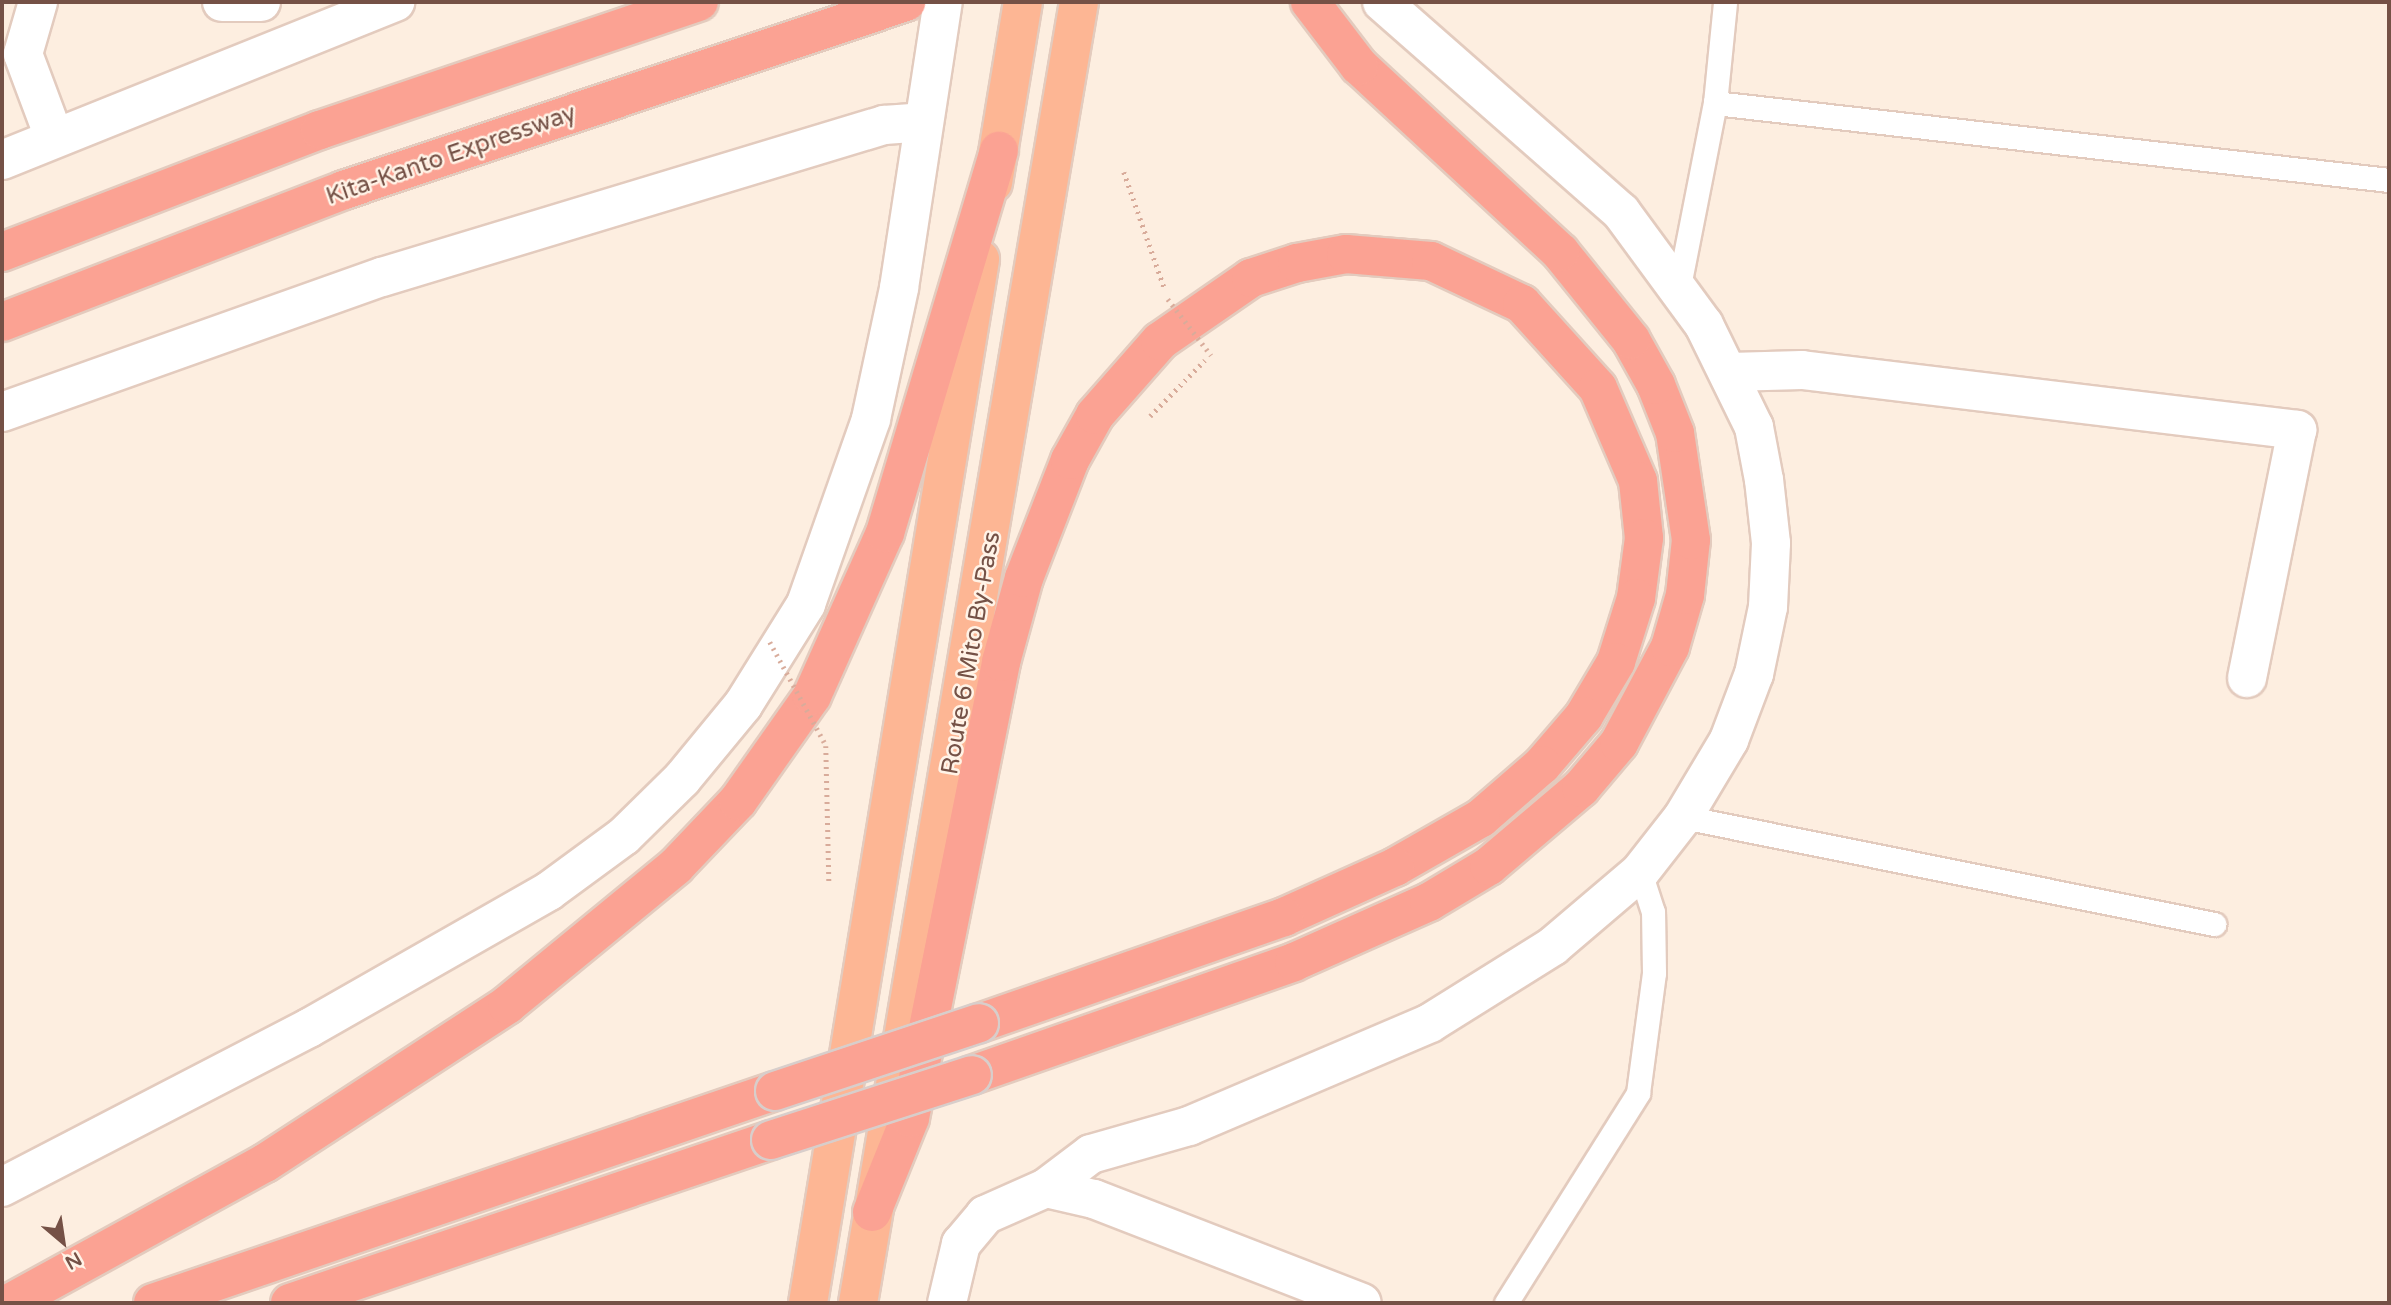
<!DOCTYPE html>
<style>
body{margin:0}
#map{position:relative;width:2391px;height:1305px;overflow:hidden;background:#fdeee0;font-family:"Varela Round",sans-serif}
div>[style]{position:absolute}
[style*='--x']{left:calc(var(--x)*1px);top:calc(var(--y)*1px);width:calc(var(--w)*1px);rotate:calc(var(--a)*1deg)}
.path>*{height:4.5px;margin-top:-2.25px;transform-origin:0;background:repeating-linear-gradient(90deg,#d8ab9a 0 2px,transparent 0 7px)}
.roads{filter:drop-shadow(2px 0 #e3cbbe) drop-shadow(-2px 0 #e3cbbe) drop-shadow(0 2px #e3cbbe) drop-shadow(0 -2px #e3cbbe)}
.service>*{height:23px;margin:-11.5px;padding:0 11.5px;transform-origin:11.5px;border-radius:11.5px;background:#fff}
.minor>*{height:38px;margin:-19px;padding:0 19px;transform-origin:19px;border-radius:19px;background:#fff}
.trunk>*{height:38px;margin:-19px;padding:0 19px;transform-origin:19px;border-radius:19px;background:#fdb694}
.motorway>*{height:38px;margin:-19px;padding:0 19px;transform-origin:19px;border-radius:19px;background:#fba293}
.path-bridge>*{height:4.5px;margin-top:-2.25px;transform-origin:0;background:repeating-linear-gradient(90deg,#d8ab9a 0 2px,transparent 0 7px)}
.bridges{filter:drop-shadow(2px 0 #d8cecb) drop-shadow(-2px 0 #d8cecb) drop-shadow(0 2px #d8cecb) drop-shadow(0 -2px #d8cecb)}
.motorway-bridge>*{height:38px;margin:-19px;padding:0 19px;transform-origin:19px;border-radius:19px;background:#fba293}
span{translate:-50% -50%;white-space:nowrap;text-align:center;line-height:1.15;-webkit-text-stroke:5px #fff3e7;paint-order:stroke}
.street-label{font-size:24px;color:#755146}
.frame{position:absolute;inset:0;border:4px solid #755146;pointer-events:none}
.north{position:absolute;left:28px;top:1207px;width:70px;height:70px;-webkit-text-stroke:5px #fff3e7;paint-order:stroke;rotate:151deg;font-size:19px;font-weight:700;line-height:28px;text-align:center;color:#755146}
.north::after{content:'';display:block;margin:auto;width:24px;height:32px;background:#755146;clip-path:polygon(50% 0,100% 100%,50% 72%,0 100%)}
</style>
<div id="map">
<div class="path">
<i style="--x:1124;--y:172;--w:125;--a:70.8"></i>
<i style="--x:1150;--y:416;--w:78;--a:-45.5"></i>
<i style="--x:826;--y:746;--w:135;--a:88.7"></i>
</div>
<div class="roads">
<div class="service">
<i style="--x:1715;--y:103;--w:678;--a:6.52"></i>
<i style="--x:1679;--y:286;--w:187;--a:-78.9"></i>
<i style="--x:1715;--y:103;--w:101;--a:-84.3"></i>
<i style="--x:1683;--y:817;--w:542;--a:11.39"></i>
<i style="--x:1506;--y:1303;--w:248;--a:-57.8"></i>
<i style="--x:1638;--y:1093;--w:121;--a:-82.4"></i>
<i style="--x:1654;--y:973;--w:61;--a:-90.9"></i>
<i style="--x:1653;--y:912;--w:42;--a:-108"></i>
</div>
<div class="minor">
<i style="--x:38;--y:2;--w:54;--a:106.1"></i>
<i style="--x:23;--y:54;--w:89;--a:69.5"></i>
<i style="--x:222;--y:2;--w:39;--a:0"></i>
<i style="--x:2;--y:160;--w:424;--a:-21.9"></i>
<i style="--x:1730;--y:372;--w:72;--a:-1.6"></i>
<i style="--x:1802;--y:370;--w:499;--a:6.9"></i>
<i style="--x:2297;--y:430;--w:253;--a:101.4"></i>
<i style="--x:2;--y:412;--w:403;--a:-19.6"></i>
<i style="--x:382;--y:277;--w:525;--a:-16.85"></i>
<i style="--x:884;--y:125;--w:39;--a:-4"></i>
<i style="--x:2;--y:1187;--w:346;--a:-27.4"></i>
<i style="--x:309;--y:1028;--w:276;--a:-29.7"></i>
<i style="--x:549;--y:891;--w:93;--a:-36.3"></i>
<i style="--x:624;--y:836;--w:81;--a:-44.5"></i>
<i style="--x:682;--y:779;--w:96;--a:-50.5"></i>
<i style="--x:743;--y:705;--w:119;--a:-58"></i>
<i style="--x:806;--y:604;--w:196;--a:-70.6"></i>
<i style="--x:871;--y:419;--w:134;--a:-77.9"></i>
<i style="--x:899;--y:288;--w:289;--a:-81.3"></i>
<i style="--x:1046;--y:1188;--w:56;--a:-37.1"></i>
<i style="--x:1091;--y:1154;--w:102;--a:-15.9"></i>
<i style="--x:1189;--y:1126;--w:262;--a:-23.1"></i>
<i style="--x:1430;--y:1023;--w:145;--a:-32"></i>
<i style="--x:1553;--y:946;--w:114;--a:-40.4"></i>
<i style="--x:1640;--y:872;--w:70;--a:-52"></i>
<i style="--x:1683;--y:817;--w:90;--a:-59.1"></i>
<i style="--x:1729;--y:740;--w:71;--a:-69.3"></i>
<i style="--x:1754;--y:674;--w:68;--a:-78.2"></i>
<i style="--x:1768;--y:607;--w:64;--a:-87.3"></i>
<i style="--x:1771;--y:543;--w:63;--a:-96.3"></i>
<i style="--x:1764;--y:480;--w:54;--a:-100.7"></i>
<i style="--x:1754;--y:427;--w:114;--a:-116.1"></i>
<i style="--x:1704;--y:325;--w:140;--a:-126.3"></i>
<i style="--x:1621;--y:212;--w:318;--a:-138.7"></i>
<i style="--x:947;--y:1303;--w:61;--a:-76.7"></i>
<i style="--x:961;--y:1244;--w:38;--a:-50"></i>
<i style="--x:985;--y:1215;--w:67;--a:-23.9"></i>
<i style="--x:1046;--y:1188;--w:49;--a:12.9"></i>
<i style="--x:1094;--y:1199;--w:287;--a:21.2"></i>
</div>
<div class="trunk">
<i style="--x:993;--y:183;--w:183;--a:-80.6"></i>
<i style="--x:808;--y:1303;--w:1058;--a:-80.64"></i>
<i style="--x:858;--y:1303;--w:1320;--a:-80.36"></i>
</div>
<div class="motorway">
<i style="--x:2;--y:252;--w:341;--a:-21"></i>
<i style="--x:320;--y:130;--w:400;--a:-18.7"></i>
<i style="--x:2;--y:322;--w:367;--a:-21.1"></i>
<i style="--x:344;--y:190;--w:593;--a:-18.5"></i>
<i style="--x:972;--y:1075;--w:341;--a:-19.3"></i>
<i style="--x:1294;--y:962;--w:148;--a:-24"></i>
<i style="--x:1429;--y:902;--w:70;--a:-31"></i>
<i style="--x:1489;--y:866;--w:121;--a:-40.3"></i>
<i style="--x:1581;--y:788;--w:59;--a:-49.8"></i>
<i style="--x:1619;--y:743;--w:109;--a:-62"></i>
<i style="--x:1670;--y:647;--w:54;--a:-73.9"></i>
<i style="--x:1685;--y:595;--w:55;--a:-83.8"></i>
<i style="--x:1691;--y:540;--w:108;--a:-98.5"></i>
<i style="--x:1675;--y:433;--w:52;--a:-111.6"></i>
<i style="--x:1656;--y:385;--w:51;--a:-119.1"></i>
<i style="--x:1631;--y:340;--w:113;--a:-128.9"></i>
<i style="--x:1560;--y:252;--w:274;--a:-137.2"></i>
<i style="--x:1359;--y:66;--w:81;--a:-127.4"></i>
<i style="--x:872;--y:1212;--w:101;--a:-68"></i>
<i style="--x:910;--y:1118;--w:465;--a:-78.7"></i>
<i style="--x:1001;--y:662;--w:87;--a:-74.7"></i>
<i style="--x:1024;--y:578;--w:127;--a:-68.7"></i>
<i style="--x:1070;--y:460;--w:51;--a:-60.9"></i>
<i style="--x:1095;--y:415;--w:98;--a:-48.7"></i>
<i style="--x:1160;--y:341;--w:111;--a:-34.7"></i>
<i style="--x:1251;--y:278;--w:48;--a:-18.1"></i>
<i style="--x:1297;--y:263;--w:50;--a:-10.4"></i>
<i style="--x:1346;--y:254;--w:85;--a:4.7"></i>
<i style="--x:1431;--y:261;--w:101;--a:25.3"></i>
<i style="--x:1522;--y:304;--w:113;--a:47.9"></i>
<i style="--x:1598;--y:388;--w:101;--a:66.7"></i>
<i style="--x:1638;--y:481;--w:57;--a:84"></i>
<i style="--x:1644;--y:538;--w:61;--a:97.6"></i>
<i style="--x:1636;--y:598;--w:67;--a:107.4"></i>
<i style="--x:1616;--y:662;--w:63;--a:120.7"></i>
<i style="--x:1584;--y:716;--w:65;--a:130.6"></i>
<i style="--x:1542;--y:765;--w:81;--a:139"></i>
<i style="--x:1481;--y:818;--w:99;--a:150.3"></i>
<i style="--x:1395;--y:867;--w:122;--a:155.8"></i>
<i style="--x:1284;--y:917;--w:323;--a:160.8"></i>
<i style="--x:10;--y:1303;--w:291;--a:-28.8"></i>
<i style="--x:265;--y:1163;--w:289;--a:-33.1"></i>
<i style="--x:507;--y:1005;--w:219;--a:-39.4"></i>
<i style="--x:676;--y:866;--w:90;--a:-46.4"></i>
<i style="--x:738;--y:801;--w:128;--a:-54.8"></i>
<i style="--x:812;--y:696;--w:179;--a:-65.9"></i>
<i style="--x:885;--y:533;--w:399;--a:-73.4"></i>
<i style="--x:153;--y:1303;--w:657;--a:-18.82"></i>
<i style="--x:290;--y:1303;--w:508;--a:-18.72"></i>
</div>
</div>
<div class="path-bridge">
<i style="--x:1168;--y:299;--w:71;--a:52.5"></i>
<i style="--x:770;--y:642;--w:117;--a:61.5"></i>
</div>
<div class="bridges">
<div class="motorway-bridge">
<i style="--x:775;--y:1091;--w:215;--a:-18.4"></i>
<i style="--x:771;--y:1140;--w:211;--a:-17.9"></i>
</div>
</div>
<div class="street-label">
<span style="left:451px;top:155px;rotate:-19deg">Kita-Kanto Expressway</span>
<span style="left:971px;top:653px;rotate:-80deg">Route 6 Mito By-Pass</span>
</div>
<div class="frame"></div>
<div class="north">N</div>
</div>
